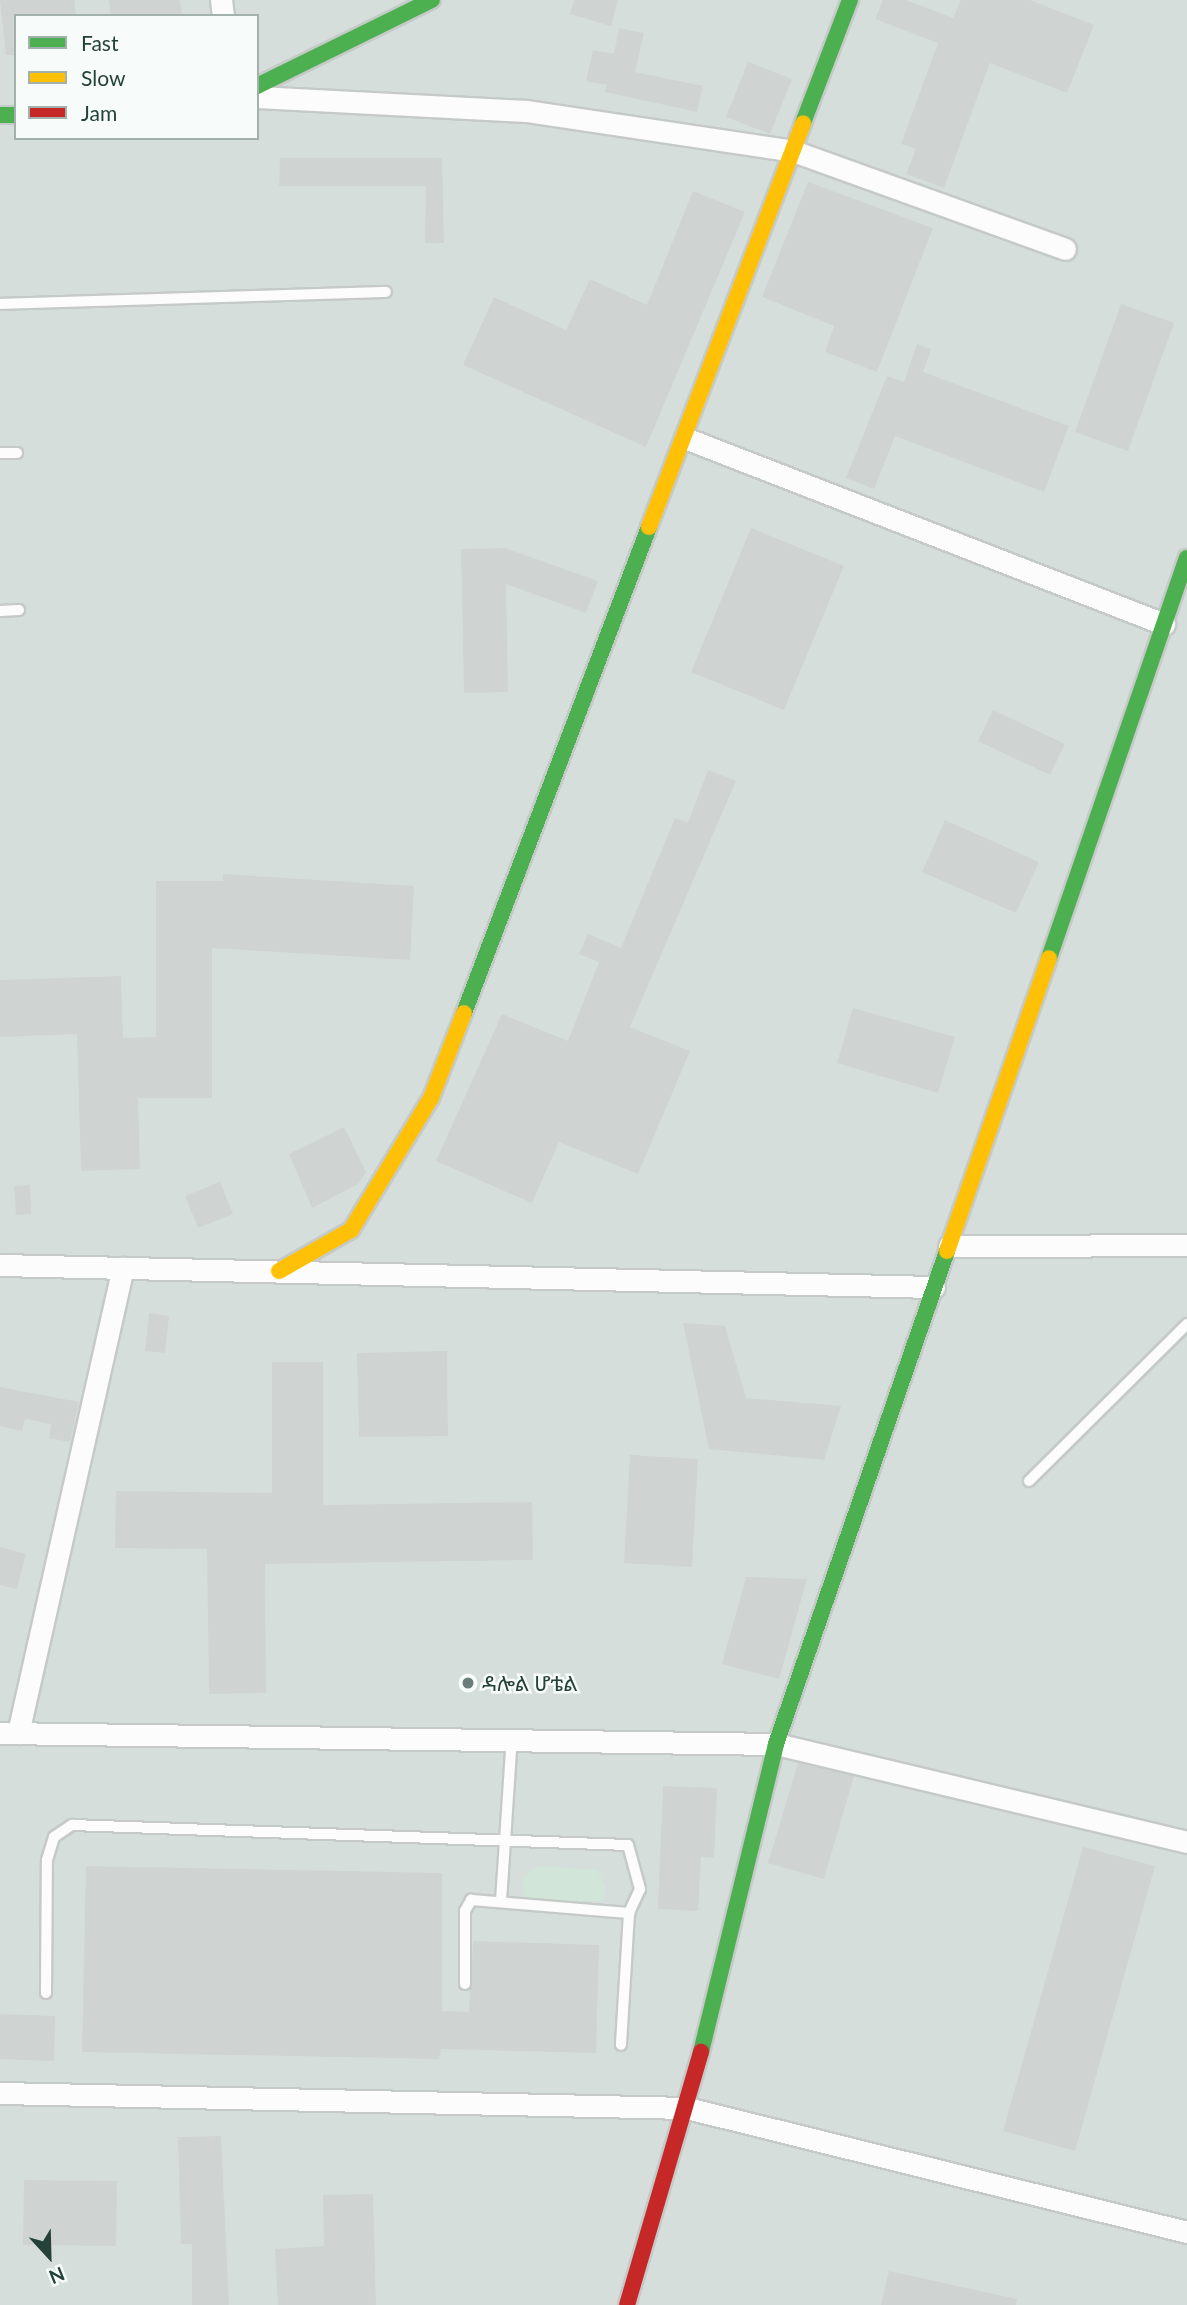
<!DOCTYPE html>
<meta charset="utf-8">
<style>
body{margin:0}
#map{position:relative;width:1187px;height:2305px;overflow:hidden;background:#e8edeb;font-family:Lato,"Noto Sans Ethiopic",sans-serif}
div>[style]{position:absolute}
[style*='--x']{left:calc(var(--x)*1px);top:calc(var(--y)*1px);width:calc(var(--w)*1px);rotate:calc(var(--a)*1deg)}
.built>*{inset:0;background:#d6dedb}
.green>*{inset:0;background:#d1e6d8}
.building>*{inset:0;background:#cfd4d2}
.roads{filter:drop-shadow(2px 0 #c5cac8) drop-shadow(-2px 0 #c5cac8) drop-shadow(0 2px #c5cac8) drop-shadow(0 -2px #c5cac8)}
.lane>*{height:10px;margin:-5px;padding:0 5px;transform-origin:5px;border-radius:5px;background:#fcfcfc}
.street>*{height:21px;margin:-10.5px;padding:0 10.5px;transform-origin:10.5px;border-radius:10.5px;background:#fcfcfc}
.fast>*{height:16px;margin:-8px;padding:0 8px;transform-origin:8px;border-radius:8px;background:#4caf50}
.slow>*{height:16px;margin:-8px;padding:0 8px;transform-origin:8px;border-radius:8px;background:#ffc107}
.jam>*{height:16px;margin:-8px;padding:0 8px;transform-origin:8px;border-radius:8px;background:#c62828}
.dots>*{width:19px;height:19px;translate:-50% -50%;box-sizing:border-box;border:4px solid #f7fbf9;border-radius:50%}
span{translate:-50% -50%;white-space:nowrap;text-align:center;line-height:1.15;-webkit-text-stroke:5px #f7fbf9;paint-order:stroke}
.poi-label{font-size:21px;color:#24423a}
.left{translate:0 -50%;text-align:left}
.legend{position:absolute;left:14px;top:14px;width:245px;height:126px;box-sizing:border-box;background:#f7fbf9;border:2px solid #a3b1ad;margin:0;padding:9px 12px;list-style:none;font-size:21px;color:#24423a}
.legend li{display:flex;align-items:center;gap:14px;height:35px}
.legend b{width:35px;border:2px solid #a3b1ad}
.north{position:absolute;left:14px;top:2221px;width:70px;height:70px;-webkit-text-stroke:5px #f7fbf9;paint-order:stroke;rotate:158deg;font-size:19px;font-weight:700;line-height:28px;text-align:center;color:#24423a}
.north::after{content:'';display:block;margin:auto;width:24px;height:32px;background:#24423a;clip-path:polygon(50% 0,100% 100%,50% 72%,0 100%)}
</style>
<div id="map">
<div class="built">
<i style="clip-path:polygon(evenodd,0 0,1187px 0,1187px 2305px,0 2305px,0 0,16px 16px,257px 16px,257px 138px,16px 138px,16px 16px)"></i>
</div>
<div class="green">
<i style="clip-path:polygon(537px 1866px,597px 1870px,606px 1888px,602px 1901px,526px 1901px,522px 1880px)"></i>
</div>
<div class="building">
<i style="clip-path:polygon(0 0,74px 0,76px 16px,16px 16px,16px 55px,6px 55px)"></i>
<i style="clip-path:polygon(109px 0,180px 0,182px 16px,111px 16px)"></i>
<i style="clip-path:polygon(574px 0,618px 0,611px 26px,570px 14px)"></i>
<i style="clip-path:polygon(883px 0,906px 0,953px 18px,961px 0,1030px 0,1094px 25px,1067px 93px,990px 63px,944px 188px,906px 174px,916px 149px,901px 144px,938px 43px,875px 19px)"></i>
<i style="clip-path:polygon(619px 28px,644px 33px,635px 72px,703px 86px,697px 112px,605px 92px,607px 85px,586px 81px,593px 50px,614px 54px)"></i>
<i style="clip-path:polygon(748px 62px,792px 79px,770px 134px,726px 117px)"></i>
<i style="clip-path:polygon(280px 158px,442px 158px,444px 243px,425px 243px,426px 186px,279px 186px)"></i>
<i style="clip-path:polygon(808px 182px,933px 228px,877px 372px,825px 352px,834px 326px,762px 297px)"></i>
<i style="clip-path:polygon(693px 191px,745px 212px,646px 447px,463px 365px,494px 297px,566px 330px,590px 279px,647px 305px)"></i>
<i style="clip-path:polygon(1121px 304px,1174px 323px,1128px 451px,1075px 432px)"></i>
<i style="clip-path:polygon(917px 344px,931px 349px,923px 372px,1069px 426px,1044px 492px,895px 436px,874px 489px,846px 478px,887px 376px,904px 382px)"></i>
<i style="clip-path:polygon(751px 528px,844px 566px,784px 710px,691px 672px)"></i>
<i style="clip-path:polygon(505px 548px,598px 581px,586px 613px,506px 584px,508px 692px,464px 693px,461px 549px)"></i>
<i style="clip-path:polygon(993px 710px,1065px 744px,1050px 775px,978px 741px)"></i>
<i style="clip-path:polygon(708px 770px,736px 781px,630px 1027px,690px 1051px,638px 1174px,559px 1142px,532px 1203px,436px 1161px,502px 1014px,568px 1041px,599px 962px,579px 954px,588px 934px,621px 948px,675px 818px,688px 823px)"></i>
<i style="clip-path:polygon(945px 820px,1039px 862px,1016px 913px,922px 872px)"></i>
<i style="clip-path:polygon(223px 874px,414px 886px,410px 960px,212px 948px,212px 1098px,138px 1098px,140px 1169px,81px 1171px,77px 1034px,0 1037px,0 980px,121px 976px,123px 1038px,156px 1037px,156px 881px,223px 881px)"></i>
<i style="clip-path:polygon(853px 1008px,955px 1037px,938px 1093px,837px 1063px)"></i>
<i style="clip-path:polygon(344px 1127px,366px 1172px,358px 1184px,312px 1208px,289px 1154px)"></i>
<i style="clip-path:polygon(220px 1182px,233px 1214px,198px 1228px,185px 1196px)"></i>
<i style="clip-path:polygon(30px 1185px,31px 1214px,16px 1215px,14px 1186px)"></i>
<i style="clip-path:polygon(149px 1313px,169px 1316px,165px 1353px,145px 1351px)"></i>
<i style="clip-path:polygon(683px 1323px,725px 1326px,746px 1398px,841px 1406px,824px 1460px,709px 1449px)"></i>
<i style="clip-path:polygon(447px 1351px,448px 1436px,359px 1437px,357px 1353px)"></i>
<i style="clip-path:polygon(272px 1362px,323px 1362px,323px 1505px,532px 1502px,533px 1560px,265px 1564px,266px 1693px,209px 1694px,207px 1549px,115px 1548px,116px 1491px,272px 1493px)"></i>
<i style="clip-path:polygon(0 1387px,79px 1402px,70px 1442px,49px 1438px,51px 1424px,25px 1419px,22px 1431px,0 1426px)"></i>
<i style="clip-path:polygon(630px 1455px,698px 1459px,692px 1567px,624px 1563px)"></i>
<i style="clip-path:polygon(0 1547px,26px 1554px,17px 1589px,0 1585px)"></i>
<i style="clip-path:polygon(746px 1577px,807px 1579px,779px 1679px,722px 1664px)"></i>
<i style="clip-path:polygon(798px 1763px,854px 1776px,824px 1879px,768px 1863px)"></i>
<i style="clip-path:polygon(663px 1786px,717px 1788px,714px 1858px,701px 1857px,698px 1911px,658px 1909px)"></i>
<i style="clip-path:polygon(1083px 1847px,1155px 1866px,1075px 2151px,1003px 2131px)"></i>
<i style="clip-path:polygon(86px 1866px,442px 1873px,442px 2011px,469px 2012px,473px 1941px,599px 1945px,596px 2053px,441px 2049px,439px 2059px,82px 2052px)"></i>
<i style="clip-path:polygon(0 2014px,55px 2016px,54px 2061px,0 2059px)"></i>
<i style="clip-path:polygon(221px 2136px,229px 2305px,192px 2305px,192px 2244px,181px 2244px,178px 2137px)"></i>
<i style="clip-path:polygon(24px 2180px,117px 2181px,116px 2246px,23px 2245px)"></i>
<i style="clip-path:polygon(373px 2194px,376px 2305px,278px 2305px,275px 2249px,324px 2246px,323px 2195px)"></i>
<i style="clip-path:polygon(889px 2271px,1017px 2299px,1016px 2305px,881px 2305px)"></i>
</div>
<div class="roads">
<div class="lane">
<i style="--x:0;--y:304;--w:386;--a:-1.8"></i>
<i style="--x:0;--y:453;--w:17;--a:0"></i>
<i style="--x:0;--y:611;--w:19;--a:-3"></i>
<i style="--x:1029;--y:1481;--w:223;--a:-44.8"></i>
<i style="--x:501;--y:1901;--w:164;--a:-86.2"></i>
<i style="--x:465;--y:1984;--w:73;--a:-90"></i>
<i style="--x:465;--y:1911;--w:13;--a:-61"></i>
<i style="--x:471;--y:1900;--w:159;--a:4.7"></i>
<i style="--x:46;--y:1993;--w:133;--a:-89.6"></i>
<i style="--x:47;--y:1860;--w:24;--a:-73"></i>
<i style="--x:54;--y:1837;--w:22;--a:-34"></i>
<i style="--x:72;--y:1825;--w:556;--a:2.06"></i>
<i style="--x:628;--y:1845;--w:46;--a:74.7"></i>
<i style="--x:640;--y:1889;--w:26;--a:115"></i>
<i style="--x:629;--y:1913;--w:132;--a:93.5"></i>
</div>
<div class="street">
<i style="--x:221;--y:0;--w:16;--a:83"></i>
<i style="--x:257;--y:97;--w:269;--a:3"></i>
<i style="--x:526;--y:111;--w:270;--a:8.5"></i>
<i style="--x:793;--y:151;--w:289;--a:19.8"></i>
<i style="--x:685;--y:438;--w:514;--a:21.22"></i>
<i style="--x:949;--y:1246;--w:238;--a:-0.2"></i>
<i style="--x:0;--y:1265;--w:934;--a:1.35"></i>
<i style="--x:0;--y:1733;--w:776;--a:0.81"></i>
<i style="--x:776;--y:1744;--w:423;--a:13.4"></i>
<i style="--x:18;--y:1733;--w:477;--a:-77.3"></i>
<i style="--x:0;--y:2093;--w:687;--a:1.25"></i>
<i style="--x:687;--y:2108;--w:515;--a:13.93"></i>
</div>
<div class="fast">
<i style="--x:257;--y:86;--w:195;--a:-26.2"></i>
<i style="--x:0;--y:115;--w:16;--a:0"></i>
<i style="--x:803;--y:123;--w:132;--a:-69.1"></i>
<i style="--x:1049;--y:958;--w:423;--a:-71"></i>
<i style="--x:464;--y:1013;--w:520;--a:-69.16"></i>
<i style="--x:701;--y:2052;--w:317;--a:-76.3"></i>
<i style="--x:776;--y:1744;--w:522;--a:-70.87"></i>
</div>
<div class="slow">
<i style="--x:649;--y:527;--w:432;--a:-69.1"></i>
<i style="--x:947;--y:1251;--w:310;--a:-70.8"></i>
<i style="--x:279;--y:1271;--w:83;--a:-29.7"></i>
<i style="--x:351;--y:1230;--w:154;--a:-58.8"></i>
<i style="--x:431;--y:1098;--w:91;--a:-68.8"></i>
</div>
<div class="jam">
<i style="--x:627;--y:2305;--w:264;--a:-73.7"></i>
</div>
</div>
<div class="dots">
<i style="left:468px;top:1683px;background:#697e78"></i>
</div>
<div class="poi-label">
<span class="left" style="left:482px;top:1683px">ዳሎል ሆቴል</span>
</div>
<ul class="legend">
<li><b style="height:9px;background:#4caf50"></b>Fast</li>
<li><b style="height:9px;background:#ffc107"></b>Slow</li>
<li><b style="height:9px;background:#c62828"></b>Jam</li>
</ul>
<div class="north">N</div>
</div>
